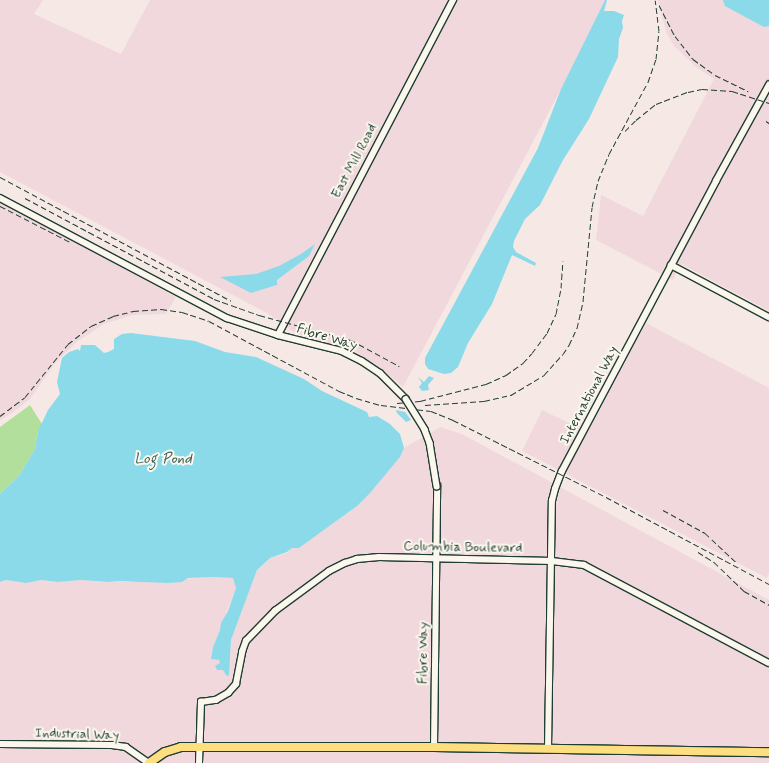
<!DOCTYPE html>
<style>
body{margin:0}
#map{position:relative;width:769px;height:763px;overflow:hidden;background:#f6e9e5;font-family:Mynerve,sans-serif}
div>[style]{position:absolute}
[style*='--x']{left:calc(var(--x)*1px);top:calc(var(--y)*1px);width:calc(var(--w)*1px);rotate:calc(var(--a)*1deg)}
.built>*{inset:0;background:#f1d8dd}
.green>*{inset:0;background:#b3df9d}
.water>*{inset:0;background:#8bdae9}
.roads{filter:drop-shadow(1px 0 #1f3d34) drop-shadow(-1px 0 #1f3d34) drop-shadow(0 1px #1f3d34) drop-shadow(0 -1px #1f3d34)}
.minor>*{height:5.5px;margin:-2.75px;padding:0 2.75px;transform-origin:2.75px;border-radius:2.75px;background:#fbf7ec}
.highway>*{height:8px;margin:-4px;padding:0 4px;transform-origin:4px;border-radius:4px;background:#fedf80}
.rail>*{height:1px;margin-top:-0.5px;transform-origin:0;background:repeating-linear-gradient(90deg,#1f3d34 0 6px,transparent 0 9px)}
.bridges{filter:drop-shadow(1px 0 #1f3d34) drop-shadow(-1px 0 #1f3d34) drop-shadow(0 1px #1f3d34) drop-shadow(0 -1px #1f3d34)}
.minor-bridge>*{height:5.5px;margin:-2.75px;padding:0 2.75px;transform-origin:2.75px;border-radius:2.75px;background:#fbf7ec}
span{translate:-50% -50%;white-space:nowrap;text-align:center;line-height:1.15;-webkit-text-stroke:4px #fbf7ec;paint-order:stroke}
.street-label{font-size:14px;color:#1f3d34}
.water-label{font-size:15px;color:#355c58;font-style:italic}
</style>
<div id="map">
<div class="built">
<i style="clip-path:polygon(0 0,43px 0,34px 14px,121px 54px,150px 0,605px 0,561px 89px,403px 387px,382px 369px,354px 353px,295px 333px,267px 313px,0 172px)"></i>
<i style="clip-path:polygon(658px 0,769px 0,769px 311px,681px 264px,673px 280px,596px 240px,601px 195px,643px 216px,714px 79px,697px 68px,674px 46px,666px 32px)"></i>
<i style="clip-path:polygon(0 201px,176px 297px,166px 314px,132px 315px,104px 324px,78px 341px,55px 363px,30px 399px,14px 412px,0 420px)"></i>
<i style="clip-path:polygon(646px 323px,769px 388px,769px 573px,767px 578px,522px 451px,542px 410px,588px 432px)"></i>
<i style="clip-path:polygon(440px 427px,462px 434px,769px 600px,769px 763px,0 763px,0 582px,6px 580px,26px 583px,41px 580px,58px 582px,81px 580px,109px 582px,117px 581px,124px 582px,215px 577px,234px 578px,236px 588px,213px 647px,211px 659px,219px 660px,226px 675px,230px 663px,231px 640px,257px 570px,270px 558px,287px 553px,292px 548px,299px 548px,357px 506px,393px 465px,404px 448px)"></i>
</div>
<div class="green">
<i style="clip-path:polygon(30px 405px,42px 424px,38px 431px,35px 449px,19px 476px,0 494px,0 427px)"></i>
</div>
<div class="water">
<i style="clip-path:polygon(605px 0,607px 0,604px 11px,614px 11px,624px 15px,622px 21px,623px 28px,619px 39px,618px 57px,589px 119px,563px 160px,540px 205px,525px 219px,514px 241px,513px 247px,516px 252px,536px 263px,535px 266px,512px 255px,492px 304px,468px 343px,458px 367px,451px 373px,444px 374px,428px 369px,425px 364px,425px 358px,538px 148px,561px 89px)"></i>
<i style="clip-path:polygon(723px 0,769px 0,769px 26px,764px 27px,725px 6px)"></i>
<i style="clip-path:polygon(315px 244px,309px 256px,277px 280px,277px 285px,251px 293px,220px 277px,256px 274px,279px 266px,301px 254px)"></i>
<i style="clip-path:polygon(131px 333px,195px 341px,225px 352px,256px 357px,304px 379px,322px 391px,367px 412px,369px 417px,377px 416px,390px 424px,400px 434px,404px 448px,400px 457px,370px 493px,357px 506px,299px 548px,292px 548px,287px 552px,270px 558px,257px 570px,231px 640px,229px 676px,226px 675px,223px 670px,217px 670px,215px 666px,220px 663px,219px 660px,211px 659px,213px 647px,220px 630px,221px 623px,228px 611px,236px 588px,233px 578px,215px 577px,188px 578px,182px 582px,168px 583px,117px 581px,109px 582px,81px 580px,58px 582px,41px 580px,26px 583px,6px 580px,0 582px,0 494px,19px 476px,35px 449px,38px 431px,48px 410px,60px 394px,57px 382px,62px 358px,69px 352px,78px 349px,80px 351px,81px 345px,95px 345px,104px 353px,108px 352px,114px 349px,114px 339px,122px 334px)"></i>
<i style="clip-path:polygon(429px 376px,434px 378px,428px 385px,429px 390px,422px 391px,419px 387px,422px 383px,418px 377px,424px 382px)"></i>
<i style="clip-path:polygon(396px 410px,405px 412px,411px 420px,406px 422px,397px 413px)"></i>
</div>
<div class="roads">
<div class="minor">
<i style="--x:0;--y:198;--w:257;--a:27.9"></i>
<i style="--x:227;--y:318;--w:54;--a:18.4"></i>
<i style="--x:278;--y:335;--w:66;--a:14"></i>
<i style="--x:342;--y:351;--w:22;--a:27"></i>
<i style="--x:362;--y:361;--w:22;--a:34"></i>
<i style="--x:380;--y:373;--w:37;--a:45"></i>
<i style="--x:671;--y:265;--w:111;--a:28"></i>
<i style="--x:278;--y:335;--w:378;--a:-62.4"></i>
<i style="--x:0;--y:744;--w:112;--a:0.5"></i>
<i style="--x:112;--y:745;--w:14;--a:8"></i>
<i style="--x:126;--y:747;--w:28;--a:35"></i>
<i style="--x:434;--y:747;--w:261;--a:-89.3"></i>
<i style="--x:548;--y:748;--w:247;--a:-89.1"></i>
<i style="--x:552;--y:501;--w:12;--a:-76"></i>
<i style="--x:555;--y:489;--w:19;--a:-69"></i>
<i style="--x:562;--y:471;--w:328;--a:-62"></i>
<i style="--x:716;--y:181;--w:110;--a:-61.1"></i>
<i style="--x:199;--y:763;--w:61;--a:-88.1"></i>
<i style="--x:201;--y:702;--w:15;--a:-8"></i>
<i style="--x:216;--y:700;--w:14;--a:-30"></i>
<i style="--x:228;--y:693;--w:12;--a:-48"></i>
<i style="--x:236;--y:684;--w:33;--a:-79"></i>
<i style="--x:242;--y:652;--w:12;--a:-70"></i>
<i style="--x:246;--y:641;--w:42;--a:-46"></i>
<i style="--x:275;--y:611;--w:67;--a:-36.5"></i>
<i style="--x:329;--y:571;--w:18;--a:-27"></i>
<i style="--x:345;--y:563;--w:13;--a:-18"></i>
<i style="--x:357;--y:559;--w:22;--a:-5"></i>
<i style="--x:379;--y:557;--w:173;--a:1.3"></i>
<i style="--x:552;--y:561;--w:32;--a:7"></i>
<i style="--x:584;--y:565;--w:209;--a:27.9"></i>
</div>
<div class="highway">
<i style="--x:149;--y:763;--w:19;--a:-35"></i>
<i style="--x:165;--y:752;--w:17;--a:-17"></i>
<i style="--x:181;--y:747;--w:253;--a:0"></i>
<i style="--x:434;--y:747;--w:335;--a:0.9"></i>
</div>
</div>
<div class="rail">
<i style="--x:659;--y:5;--w:35;--a:63"></i>
<i style="--x:675;--y:36;--w:29;--a:52"></i>
<i style="--x:693;--y:59;--w:27;--a:36"></i>
<i style="--x:715;--y:75;--w:37;--a:26"></i>
<i style="--x:766;--y:121;--w:4;--a:34"></i>
<i style="--x:625;--y:131;--w:16;--a:-45"></i>
<i style="--x:636;--y:120;--w:26;--a:-39"></i>
<i style="--x:656;--y:104;--w:34;--a:-21"></i>
<i style="--x:688;--y:92;--w:14;--a:-12"></i>
<i style="--x:702;--y:89;--w:30;--a:4"></i>
<i style="--x:732;--y:91;--w:39;--a:18"></i>
<i style="--x:0;--y:177;--w:262;--a:28.2"></i>
<i style="--x:25;--y:198;--w:214;--a:28.1"></i>
<i style="--x:214;--y:299;--w:48;--a:19.6"></i>
<i style="--x:259;--y:315;--w:95;--a:15.2"></i>
<i style="--x:351;--y:340;--w:55;--a:28.4"></i>
<i style="--x:0;--y:206;--w:79;--a:27.2"></i>
<i style="--x:397;--y:403;--w:23;--a:-5"></i>
<i style="--x:420;--y:401;--w:68;--a:-14.4"></i>
<i style="--x:486;--y:384;--w:22;--a:-24"></i>
<i style="--x:506;--y:375;--w:21;--a:-35"></i>
<i style="--x:523;--y:363;--w:13;--a:-48"></i>
<i style="--x:532;--y:353;--w:25;--a:-53"></i>
<i style="--x:547;--y:333;--w:21;--a:-65"></i>
<i style="--x:556;--y:314;--w:26;--a:-79"></i>
<i style="--x:561;--y:288;--w:27;--a:-86"></i>
<i style="--x:425;--y:405;--w:59;--a:-3.9"></i>
<i style="--x:484;--y:401;--w:28;--a:-13"></i>
<i style="--x:511;--y:395;--w:39;--a:-31"></i>
<i style="--x:544;--y:375;--w:28;--a:-48"></i>
<i style="--x:563;--y:354;--w:11;--a:-56"></i>
<i style="--x:569;--y:345;--w:19;--a:-65"></i>
<i style="--x:577;--y:328;--w:28;--a:-77"></i>
<i style="--x:583;--y:301;--w:94;--a:-84.5"></i>
<i style="--x:592;--y:207;--w:27;--a:-77"></i>
<i style="--x:598;--y:181;--w:29;--a:-68"></i>
<i style="--x:609;--y:154;--w:82;--a:-61.6"></i>
<i style="--x:648;--y:82;--w:24;--a:-71"></i>
<i style="--x:656;--y:59;--w:28;--a:-84"></i>
<i style="--x:659;--y:31;--w:31;--a:-97"></i>
<i style="--x:0;--y:416;--w:31;--a:-37"></i>
<i style="--x:25;--y:397;--w:68;--a:-50.9"></i>
<i style="--x:68;--y:344;--w:29;--a:-38"></i>
<i style="--x:91;--y:326;--w:24;--a:-24"></i>
<i style="--x:113;--y:316;--w:21;--a:-14"></i>
<i style="--x:133;--y:311;--w:28;--a:-4"></i>
<i style="--x:161;--y:309;--w:21;--a:8"></i>
<i style="--x:182;--y:312;--w:28;--a:18"></i>
<i style="--x:209;--y:321;--w:148;--a:28.3"></i>
<i style="--x:339;--y:391;--w:18;--a:22"></i>
<i style="--x:356;--y:398;--w:26;--a:16"></i>
<i style="--x:381;--y:405;--w:50;--a:6.8"></i>
<i style="--x:431;--y:411;--w:24;--a:22"></i>
<i style="--x:453;--y:420;--w:171;--a:26.7"></i>
<i style="--x:606;--y:497;--w:185;--a:28.1"></i>
<i style="--x:663;--y:510;--w:48;--a:28.7"></i>
<i style="--x:705;--y:533;--w:44;--a:43.2"></i>
<i style="--x:698;--y:552;--w:19;--a:32"></i>
<i style="--x:714;--y:562;--w:42;--a:44"></i>
<i style="--x:744;--y:591;--w:29;--a:29"></i>
</div>
<div class="bridges">
<div class="minor-bridge">
<i style="--x:406;--y:399;--w:36;--a:58"></i>
<i style="--x:425;--y:430;--w:14;--a:69"></i>
<i style="--x:430;--y:443;--w:44;--a:80.8"></i>
</div>
</div>
<div class="street-label">
<span style="left:354px;top:161px;rotate:-62deg">East Mill Road</span>
<span style="left:327px;top:337px;rotate:17deg">Fibre Way</span>
<span style="left:589px;top:395px;rotate:-62deg">International Way</span>
<span style="left:463px;top:547px;rotate:1deg">Columbia Boulevard</span>
<span style="left:423px;top:653px;rotate:-89deg">Fibre Way</span>
<span style="left:77px;top:734px;rotate:2deg">Industrial Way</span>
</div>
<div class="water-label">
<span style="left:163px;top:460px">Log Pond</span>
</div>
</div>
